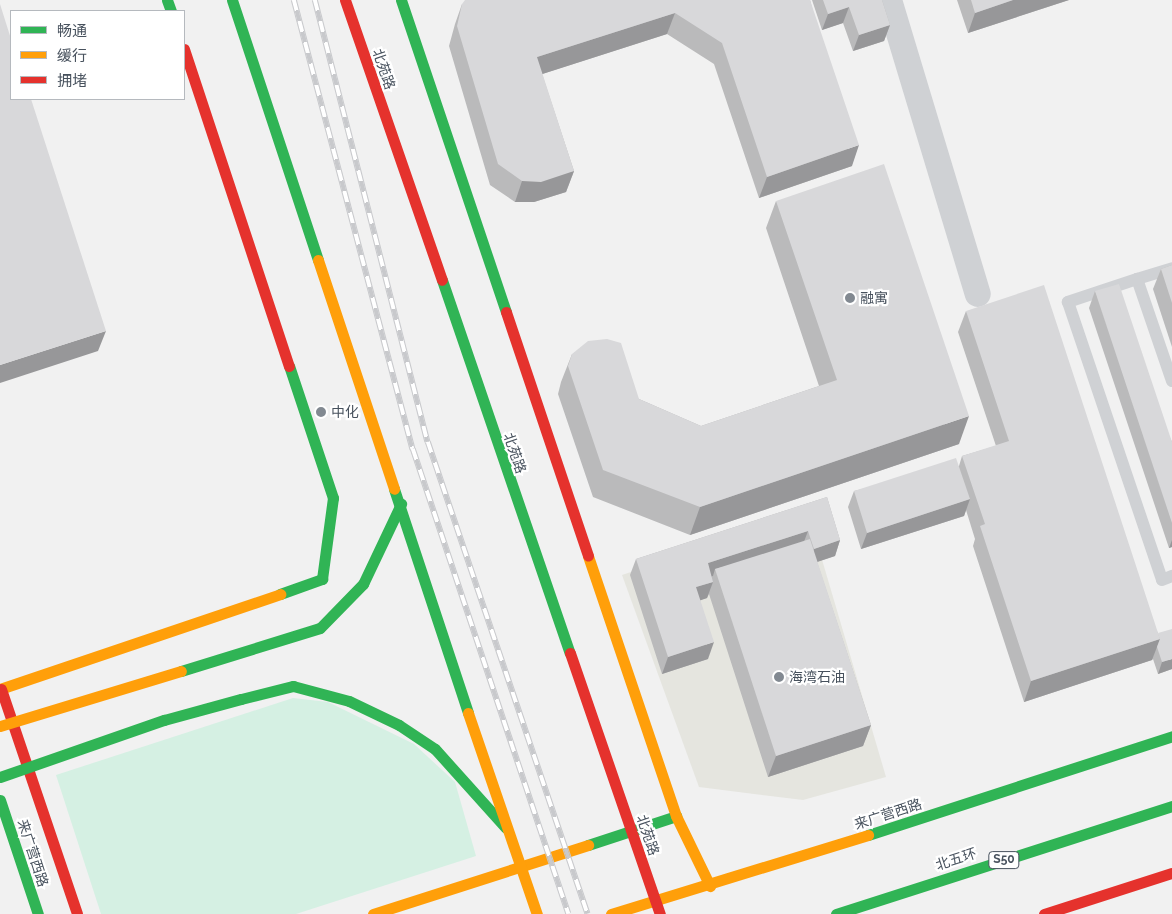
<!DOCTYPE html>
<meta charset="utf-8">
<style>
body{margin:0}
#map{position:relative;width:1172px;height:914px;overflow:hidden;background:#f1f1f1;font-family:Raleway,"Noto Sans SC",sans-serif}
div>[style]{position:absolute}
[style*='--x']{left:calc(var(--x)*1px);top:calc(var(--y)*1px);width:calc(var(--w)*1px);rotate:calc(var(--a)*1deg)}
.commercial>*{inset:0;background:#e5e5df}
.green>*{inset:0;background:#d5f0e3}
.lane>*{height:12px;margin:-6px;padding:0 6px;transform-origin:6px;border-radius:6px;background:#cfd1d4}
.street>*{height:26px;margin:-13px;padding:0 13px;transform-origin:13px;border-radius:13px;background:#cfd1d4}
.fast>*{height:11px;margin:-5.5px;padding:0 5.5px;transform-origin:5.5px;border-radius:5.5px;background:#30b455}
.slow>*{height:11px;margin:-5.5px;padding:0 5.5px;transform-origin:5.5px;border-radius:5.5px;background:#ff9f0a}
.jam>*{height:11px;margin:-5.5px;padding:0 5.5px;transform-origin:5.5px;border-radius:5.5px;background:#e5322d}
.rail>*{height:5.5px;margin-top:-2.75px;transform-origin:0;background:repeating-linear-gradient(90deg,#fff 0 11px,#c8c9cc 0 22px);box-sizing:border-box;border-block:1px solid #c8c9cc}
.fast-bridge>*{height:11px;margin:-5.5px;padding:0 5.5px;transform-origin:5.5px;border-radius:5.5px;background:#30b455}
.slow-bridge>*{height:11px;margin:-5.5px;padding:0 5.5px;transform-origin:5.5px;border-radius:5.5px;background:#ff9f0a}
.jam-bridge>*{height:11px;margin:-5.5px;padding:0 5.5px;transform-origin:5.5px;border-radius:5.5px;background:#e5322d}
.wall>*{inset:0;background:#bababb}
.shaded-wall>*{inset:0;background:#979799}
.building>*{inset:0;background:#d8d8da}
.dots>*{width:14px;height:14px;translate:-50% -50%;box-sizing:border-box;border:2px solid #fff;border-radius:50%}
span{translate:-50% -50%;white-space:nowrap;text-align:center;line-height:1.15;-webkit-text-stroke:4.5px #fff;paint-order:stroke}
.shield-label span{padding:1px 4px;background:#fff;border:1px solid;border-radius:4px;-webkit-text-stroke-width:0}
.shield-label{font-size:12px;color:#47515d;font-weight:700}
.street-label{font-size:14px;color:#47515d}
.poi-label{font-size:14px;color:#47515d}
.left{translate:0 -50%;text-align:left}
.legend{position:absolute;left:10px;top:10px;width:175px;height:90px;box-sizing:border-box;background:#fff;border:1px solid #b5b9be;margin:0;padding:6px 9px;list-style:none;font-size:15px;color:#47515d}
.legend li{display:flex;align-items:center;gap:10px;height:25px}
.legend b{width:25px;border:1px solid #b5b9be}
</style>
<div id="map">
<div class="commercial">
<i style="clip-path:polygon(808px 512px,886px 777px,803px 800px,699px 787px,622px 575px)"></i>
</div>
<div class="green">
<i style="clip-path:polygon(293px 698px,328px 702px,414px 744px,455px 782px,476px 856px,296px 914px,101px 914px,56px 775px)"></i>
</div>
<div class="lane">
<i style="--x:1137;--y:279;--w:37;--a:-17"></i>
<i style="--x:1172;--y:381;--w:108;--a:-108.9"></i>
<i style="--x:1137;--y:279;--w:73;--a:161.6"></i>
<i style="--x:1068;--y:302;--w:293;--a:71.3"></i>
<i style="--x:1162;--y:580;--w:11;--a:-22"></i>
</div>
<div class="street">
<i style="--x:889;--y:0;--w:307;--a:73.2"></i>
</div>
<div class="fast">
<i style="--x:167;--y:0;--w:12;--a:70"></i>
<i style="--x:401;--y:0;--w:329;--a:71.4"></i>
<i style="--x:280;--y:594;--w:45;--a:-19.7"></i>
<i style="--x:322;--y:579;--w:82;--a:-82.3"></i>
<i style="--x:333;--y:498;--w:139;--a:-108.4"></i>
<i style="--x:241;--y:699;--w:54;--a:-14"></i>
<i style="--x:293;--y:686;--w:58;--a:15"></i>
<i style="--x:349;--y:701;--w:55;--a:25.6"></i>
<i style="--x:399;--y:725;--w:43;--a:33.7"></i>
<i style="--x:435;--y:749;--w:106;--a:48.1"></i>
<i style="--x:0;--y:800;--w:120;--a:71.6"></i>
<i style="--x:868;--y:835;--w:320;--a:-18"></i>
<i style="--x:588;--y:845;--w:93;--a:-18.2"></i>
<i style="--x:836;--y:914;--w:353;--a:-17.8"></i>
</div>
<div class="slow">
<i style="--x:588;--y:556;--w:274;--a:71.3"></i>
<i style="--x:676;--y:816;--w:78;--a:64.1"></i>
<i style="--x:0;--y:689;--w:296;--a:-18.7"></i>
<i style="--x:373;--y:914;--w:226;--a:-17.8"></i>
<i style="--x:611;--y:914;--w:269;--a:-17.1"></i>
</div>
<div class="jam">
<i style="--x:184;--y:49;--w:334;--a:71.7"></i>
<i style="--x:506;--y:312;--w:257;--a:71.4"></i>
<i style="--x:1;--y:689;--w:237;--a:71.3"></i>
<i style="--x:1044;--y:914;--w:134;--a:-17.8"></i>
</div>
<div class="rail">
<i style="--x:294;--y:0;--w:465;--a:75.2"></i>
<i style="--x:413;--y:449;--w:490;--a:71.5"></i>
<i style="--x:315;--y:0;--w:456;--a:75.7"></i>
<i style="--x:428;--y:442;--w:498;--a:71.3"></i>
</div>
<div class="fast-bridge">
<i style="--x:232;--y:0;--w:274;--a:71.7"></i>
<i style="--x:442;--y:280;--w:394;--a:71.1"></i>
<i style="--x:394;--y:489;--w:236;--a:71.7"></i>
<i style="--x:181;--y:671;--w:145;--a:-17.2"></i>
<i style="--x:320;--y:628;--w:62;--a:-45.7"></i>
<i style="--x:363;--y:584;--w:89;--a:-64.6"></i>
<i style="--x:0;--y:777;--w:174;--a:-19.2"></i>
<i style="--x:164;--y:720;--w:80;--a:-15.3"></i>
</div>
<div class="slow-bridge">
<i style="--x:318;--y:260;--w:241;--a:71.6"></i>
<i style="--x:468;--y:713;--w:213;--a:71.1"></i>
<i style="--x:0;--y:726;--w:189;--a:-16.9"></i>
</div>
<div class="jam-bridge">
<i style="--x:345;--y:0;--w:296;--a:70.9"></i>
<i style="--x:570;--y:653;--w:276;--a:71"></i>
</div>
<div class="wall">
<i style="clip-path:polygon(810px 0,852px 166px,759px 198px,714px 64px,667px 34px,542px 74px,574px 171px,566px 192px,534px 202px,515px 202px,490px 185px,449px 46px,455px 24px,462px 4px)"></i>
<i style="clip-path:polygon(812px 0,882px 0,890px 25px,884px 41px,853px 51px,843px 23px,822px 30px)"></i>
<i style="clip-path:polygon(957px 0,1069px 0,968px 33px)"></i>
<i style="clip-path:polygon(776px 201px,959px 444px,690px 535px,593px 497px,558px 394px,561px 382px,572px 354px,639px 399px,701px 426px,819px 386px,766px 228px)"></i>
<i style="clip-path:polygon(1172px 265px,1172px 347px,1153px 289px,1161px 269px)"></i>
<i style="clip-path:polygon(1095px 291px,1172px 442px,1172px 547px,1169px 548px,1089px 308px)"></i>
<i style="clip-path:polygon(966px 311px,1158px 633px,1172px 669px,1158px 674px,1153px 659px,1152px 660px,1024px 702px,973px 546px,975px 539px,966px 510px,964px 516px,861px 549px,848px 507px,854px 491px,959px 466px,962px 456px,996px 446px,958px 332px)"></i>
<i style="clip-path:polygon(827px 497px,840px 540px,835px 556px,817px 562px,871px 725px,863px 746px,768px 777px,709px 594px,707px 598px,700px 600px,708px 659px,662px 674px,630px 575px,636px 559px)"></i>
</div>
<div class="shaded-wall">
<i style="clip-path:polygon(1013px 0,1069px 0,968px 33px,975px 13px)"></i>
<i style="clip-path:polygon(849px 7px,843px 23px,822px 30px,828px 14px)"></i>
<i style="clip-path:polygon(675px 13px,667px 34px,530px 78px,537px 57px)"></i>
<i style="clip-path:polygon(890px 25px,884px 41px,853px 51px,859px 35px)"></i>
<i style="clip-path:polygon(859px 145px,852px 166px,759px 198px,767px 177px)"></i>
<i style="clip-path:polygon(574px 171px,566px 192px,534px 202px,515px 202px,522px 181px)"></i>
<i style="clip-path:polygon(106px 331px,98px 351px,0 383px,0 365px)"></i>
<i style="clip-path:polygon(969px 416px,959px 444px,690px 535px,700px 507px)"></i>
<i style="clip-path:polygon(970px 499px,964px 516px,861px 549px,867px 533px)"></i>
<i style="clip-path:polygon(808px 531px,802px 547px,715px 569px,713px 576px,702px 579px,708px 563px)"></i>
<i style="clip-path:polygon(840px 540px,835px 556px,808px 565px,814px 549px)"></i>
<i style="clip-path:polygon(1172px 540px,1172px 547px,1169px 548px)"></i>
<i style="clip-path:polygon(713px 582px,707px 598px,690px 604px,696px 587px)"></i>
<i style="clip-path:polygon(1160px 639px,1152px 660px,1024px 702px,1031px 681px)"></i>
<i style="clip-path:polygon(714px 642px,708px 659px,662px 674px,668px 657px)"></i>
<i style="clip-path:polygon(1172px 659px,1172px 669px,1158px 674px,1162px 662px)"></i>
<i style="clip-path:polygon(871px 725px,863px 746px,768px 777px,776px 756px)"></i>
</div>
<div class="building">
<i style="clip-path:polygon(465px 0,810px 0,859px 145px,767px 177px,722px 43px,675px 13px,537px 57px,574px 171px,541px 182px,522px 181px,498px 164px,457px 26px,462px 4px)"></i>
<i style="clip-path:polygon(823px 0,882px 0,890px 25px,859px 35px,849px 7px,828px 14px)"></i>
<i style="clip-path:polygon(971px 0,1013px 0,975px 13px)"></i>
<i style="clip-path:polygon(0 4px,11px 39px,11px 99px,31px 99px,106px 331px,0 365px)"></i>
<i style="clip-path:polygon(884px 164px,969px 416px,700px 507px,603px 470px,568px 366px,572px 354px,588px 341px,607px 339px,621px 343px,639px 399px,701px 426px,837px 380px,776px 201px)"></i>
<i style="clip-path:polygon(1172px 265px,1172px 303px,1161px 269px)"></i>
<i style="clip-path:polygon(1119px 284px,1172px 442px,1172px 523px,1095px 291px)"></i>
<i style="clip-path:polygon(1044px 285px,1160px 639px,1031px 681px,980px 526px,985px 524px,962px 456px,1009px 441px,966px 311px)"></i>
<i style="clip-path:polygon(956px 458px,970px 499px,867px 533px,854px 491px)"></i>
<i style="clip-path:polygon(827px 497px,840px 540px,814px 549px,808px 531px,708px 563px,713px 582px,696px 587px,714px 642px,668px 657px,636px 559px)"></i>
<i style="clip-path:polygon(810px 539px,871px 725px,776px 756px,715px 569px)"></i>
<i style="clip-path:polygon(1172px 629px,1172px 659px,1162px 662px,1157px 647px,1160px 639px,1158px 633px)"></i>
</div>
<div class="dots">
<i style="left:850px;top:298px;background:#828991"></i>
<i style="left:321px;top:412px;background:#828991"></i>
<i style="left:779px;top:677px;background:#828991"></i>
</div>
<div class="shield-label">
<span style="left:1004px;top:860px">S50</span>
</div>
<div class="street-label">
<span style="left:384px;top:69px;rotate:71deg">北苑路</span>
<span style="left:515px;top:453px;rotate:71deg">北苑路</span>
<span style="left:888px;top:814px;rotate:-18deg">来广营西路</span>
<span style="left:648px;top:835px;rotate:71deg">北苑路</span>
<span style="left:33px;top:853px;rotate:72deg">来广营西路</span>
<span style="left:956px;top:859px;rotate:-18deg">北五环</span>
</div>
<div class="poi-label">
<span class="left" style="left:860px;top:298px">融寓</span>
<span class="left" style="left:331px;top:412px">中化</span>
<span class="left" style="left:789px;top:677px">海湾石油</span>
</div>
<ul class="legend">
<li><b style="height:6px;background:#30b455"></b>畅通</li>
<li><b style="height:6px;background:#ff9f0a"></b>缓行</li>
<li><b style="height:6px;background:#e5322d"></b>拥堵</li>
</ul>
</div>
